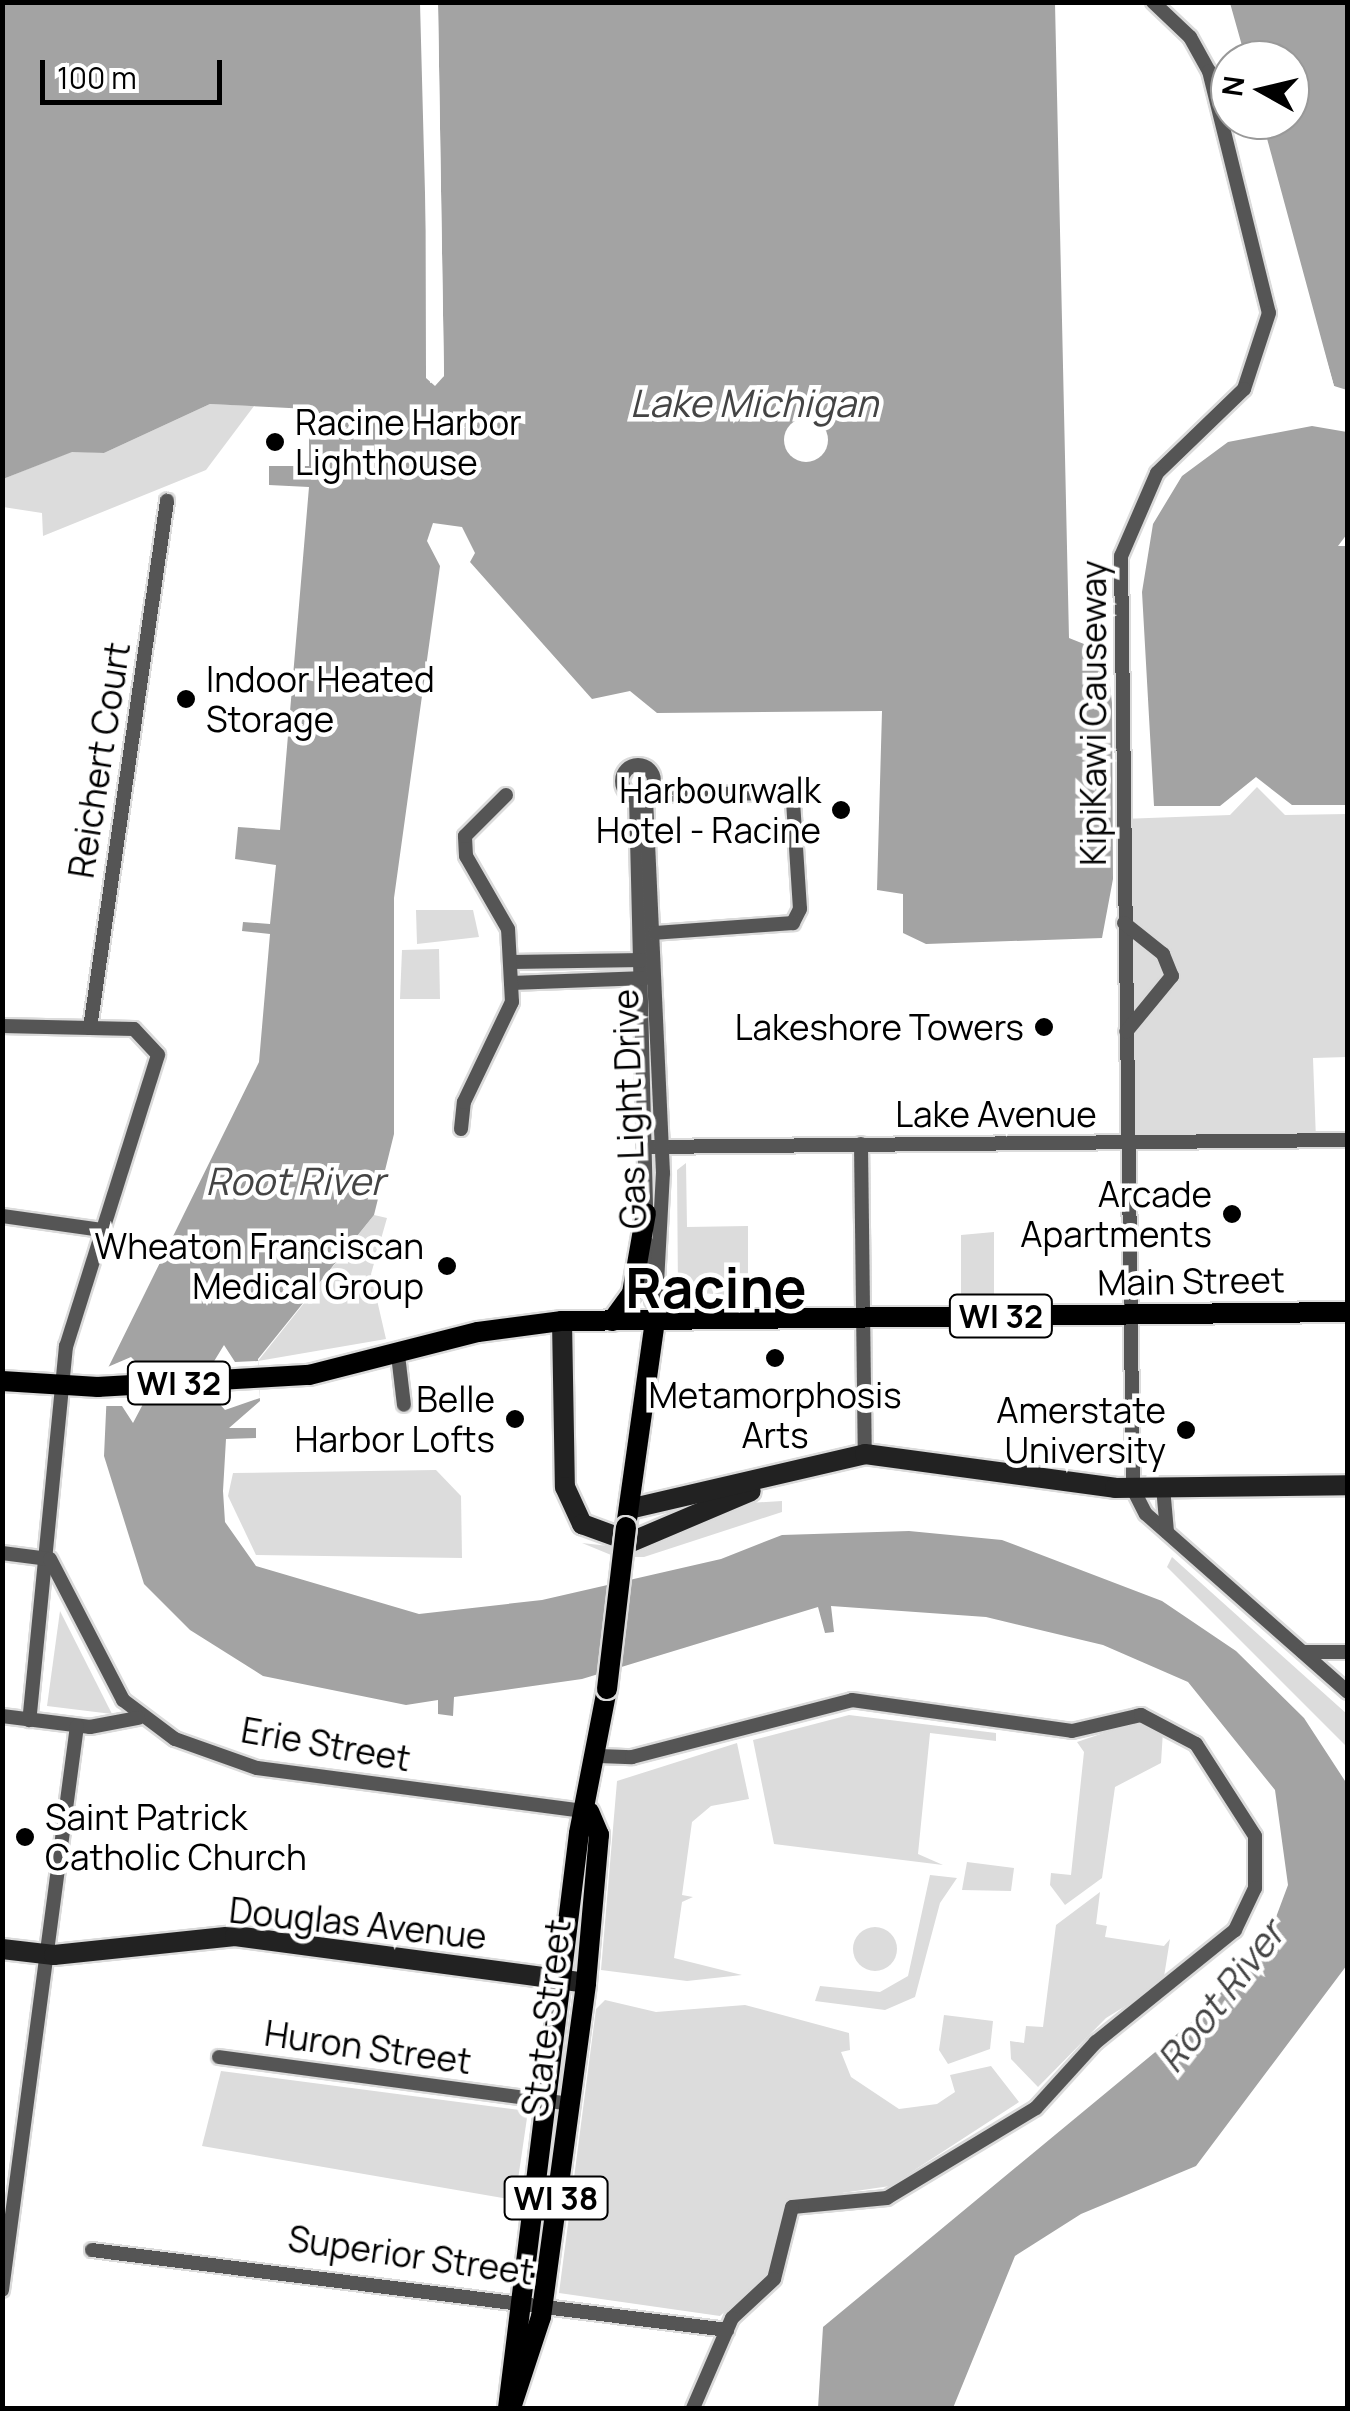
<!DOCTYPE html>
<style>
body{margin:0}
#map{position:relative;width:1350px;height:2411px;overflow:hidden;background:#fff;font-family:Manrope,sans-serif}
div>[style]{position:absolute}
[style*='--x']{left:calc(var(--x)*1px);top:calc(var(--y)*1px);width:calc(var(--w)*1px);rotate:calc(var(--a)*1deg)}
.green>*{inset:0;background:#dcdcdc}
.round{border-radius:50%}
.water>*{inset:0;background:#a3a3a3}
.pier>*{inset:0;background:#fff}
.roads{filter:drop-shadow(2px 0 #dbdbdb) drop-shadow(-2px 0 #dbdbdb) drop-shadow(0 2px #dbdbdb) drop-shadow(0 -2px #dbdbdb)}
.street>*{height:14px;margin:-7px;padding:0 7px;transform-origin:7px;border-radius:7px;background:#555}
.street>.ring{margin:-7px;padding:0;box-sizing:content-box;background:none;border:14px solid #555;border-radius:50%}
.secondary>*{height:20px;margin:-10px;padding:0 10px;transform-origin:10px;border-radius:10px;background:#222}
.primary>*{height:20px;margin:-10px;padding:0 10px;transform-origin:10px;border-radius:10px;background:#000}
.bridges{filter:drop-shadow(2px 0 #dbdbdb) drop-shadow(-2px 0 #dbdbdb) drop-shadow(0 2px #dbdbdb) drop-shadow(0 -2px #dbdbdb)}
.primary-bridge>*{height:20px;margin:-10px;padding:0 10px;transform-origin:10px;border-radius:10px;background:#000}
.dots>*{width:28px;height:28px;translate:-50% -50%;box-sizing:border-box;border:5px solid #fff;border-radius:50%}
span{translate:-50% -50%;white-space:nowrap;text-align:center;line-height:1.15;-webkit-text-stroke:9px #fff;paint-order:stroke}
.shield-label span{padding:2px 8px;background:#fff;border:2px solid;border-radius:8px;-webkit-text-stroke-width:0}
.shield-label{font-size:32px;color:#000;font-weight:700}
.poi-label{font-size:35px;color:#000}
.left{translate:0 -50%;text-align:left}
.right{translate:-100% -50%;text-align:right}
.street-label{font-size:35px;color:#000}
.water-label{font-size:38px;color:#444;font-style:italic}
.town-label{font-size:55px;color:#000;font-weight:700}
.frame{position:absolute;inset:0;border:5px solid #000;pointer-events:none}
.north{position:absolute;left:1210px;top:40px;width:100px;height:100px;box-sizing:border-box;background:#fff;border:2px solid #999;border-radius:50%;rotate:278deg;font-size:28px;font-weight:700;line-height:40px;text-align:center;color:#000}
.north::after{content:'';display:block;margin:auto;width:35px;height:45px;background:#000;clip-path:polygon(50% 0,100% 100%,50% 72%,0 100%)}
.scale{position:absolute;left:40px;top:60px;width:182px;height:45px;box-sizing:border-box;border:5px solid #000;border-top:0;padding-left:12px;font-size:30px;line-height:35px;white-space:nowrap;color:#000;-webkit-text-stroke:8px #fff;paint-order:stroke}
</style>
<div id="map">
<div class="green">
<i style="clip-path:polygon(210px 404px,254px 406px,206px 470px,43px 536px,42px 513px,3px 507px,3px 479px,73px 451px,104px 453px)"></i>
<i style="clip-path:polygon(1257px 787px,1285px 815px,1347px 814px,1347px 1057px,1313px 1058px,1316px 1140px,1129px 1143px,1122px 819px,1230px 815px)"></i>
<i style="clip-path:polygon(416px 910px,473px 910px,479px 937px,417px 944px)"></i>
<i style="clip-path:polygon(439px 949px,440px 999px,400px 999px,402px 950px)"></i>
<i style="clip-path:polygon(686px 1163px,687px 1227px,748px 1226px,748px 1297px,678px 1291px,677px 1170px)"></i>
<i style="clip-path:polygon(374px 1215px,387px 1218px,371px 1274px,386px 1339px,258px 1361px)"></i>
<i style="clip-path:polygon(994px 1232px,994px 1294px,961px 1295px,961px 1235px)"></i>
<i style="clip-path:polygon(436px 1470px,461px 1496px,462px 1558px,256px 1555px,228px 1496px,233px 1473px)"></i>
<i style="clip-path:polygon(782px 1501px,782px 1512px,644px 1557px,616px 1557px,582px 1543px,644px 1550px,749px 1503px)"></i>
<i style="clip-path:polygon(1172px 1557px,1347px 1714px,1347px 1747px,1167px 1567px)"></i>
<i style="clip-path:polygon(60px 1611px,112px 1714px,47px 1706px)"></i>
<i style="clip-path:polygon(849px 1715px,996px 1733px,996px 1741px,930px 1733px,918px 1854px,943px 1865px,774px 1844px,753px 1740px)"></i>
<i style="clip-path:polygon(1139px 1721px,1163px 1731px,1161px 1763px,1115px 1787px,1102px 1878px,1065px 1905px,1050px 1885px,1051px 1873px,1071px 1875px,1084px 1752px,1077px 1742px)"></i>
<i style="clip-path:polygon(737px 1743px,749px 1799px,711px 1806px,692px 1822px,682px 1895px,693px 1897px,682px 1902px,674px 1958px,742px 1975px,687px 1981px,601px 1970px,617px 1781px)"></i>
<i style="clip-path:polygon(967px 1862px,1014px 1868px,1011px 1891px,962px 1890px)"></i>
<i style="clip-path:polygon(930px 1875px,957px 1878px,940px 1903px,915px 1997px,885px 2010px,815px 2001px,820px 1986px,880px 1992px,908px 1976px)"></i>
<i style="clip-path:polygon(1100px 1892px,1096px 1924px,1107px 1926px,1105px 1937px,1164px 1946px,1170px 1939px,1163px 1983px,1106px 2018px,1038px 2087px,1011px 2059px,1010px 2041px,1024px 2043px,1026px 2026px,1043px 2027px,1056px 1925px)"></i>
<i class="round" style="left:853px;top:1927px;width:44px;height:44px"></i>
<i style="clip-path:polygon(605px 2000px,656px 2012px,745px 2005px,849px 2033px,850px 2050px,841px 2052px,851px 2077px,899px 2109px,937px 2104px,955px 2092px,950px 2075px,991px 2066px,1019px 2102px,890px 2186px,787px 2201px,770px 2271px,720px 2316px,559px 2293px,596px 2009px)"></i>
<i style="clip-path:polygon(944px 2015px,993px 2021px,990px 2049px,948px 2064px,939px 2050px)"></i>
<i style="clip-path:polygon(221px 2071px,528px 2111px,515px 2200px,202px 2146px)"></i>
</div>
<div class="water">
<i style="clip-path:polygon(3px 3px,420px 3px,430px 383px,444px 376px,438px 3px,1055px 3px,1069px 638px,1094px 648px,1108px 668px,1112px 703px,1113px 879px,1102px 938px,926px 944px,903px 933px,903px 894px,877px 890px,882px 711px,657px 713px,630px 691px,592px 699px,470px 562px,475px 553px,462px 527px,433px 523px,427px 541px,440px 566px,394px 898px,394px 1134px,374px 1215px,258px 1359px,260px 1401px,229px 1428px,256px 1428px,256px 1438px,226px 1439px,223px 1491px,225px 1522px,256px 1566px,419px 1614px,542px 1600px,721px 1559px,782px 1535px,909px 1531px,1002px 1540px,1162px 1601px,1236px 1651px,1304px 1718px,1347px 1784px,1347px 1965px,1196px 2166px,1081px 2214px,1015px 2256px,953px 2408px,818px 2408px,823px 2327px,1200px 2015px,1266px 1944px,1288px 1885px,1275px 1790px,1188px 1682px,1103px 1645px,986px 1617px,831px 1606px,834px 1632px,825px 1633px,818px 1607px,582px 1679px,454px 1697px,453px 1716px,438px 1714px,438px 1700px,406px 1705px,263px 1676px,190px 1630px,144px 1584px,104px 1456px,108px 1368px,259px 1062px,270px 934px,242px 931px,243px 922px,270px 924px,276px 865px,235px 859px,238px 827px,280px 830px,309px 487px,269px 485px,269px 466px,309px 466px,309px 409px,210px 404px,104px 453px,72px 452px,3px 479px)"></i>
<i style="clip-path:polygon(1230px 3px,1347px 3px,1347px 390px,1334px 386px,1262px 120px,1290px 120px,1290px 60px,1246px 60px)"></i>
<i style="clip-path:polygon(1312px 426px,1347px 432px,1347px 534px,1338px 546px,1347px 546px,1347px 805px,1292px 805px,1256px 777px,1220px 806px,1154px 806px,1142px 592px,1153px 524px,1182px 476px,1228px 442px)"></i>
</div>
<div class="pier">
<i style="clip-path:polygon(425px 2px,435px 380px,438px 3px,444px 376px,435px 386px,426px 378px)"></i>
<i style="clip-path:polygon(1257px 120px,1334px 386px,1348px 395px,1329px 388px)"></i>
<i class="round" style="left:784px;top:418px;width:44px;height:44px"></i>
<i style="clip-path:polygon(224px 1345px,235px 1362px,258px 1361px,260px 1398px,225px 1410px,216px 1400px,143px 1404px,133px 1423px,122px 1406px,102px 1406px,103px 1369px,131px 1357px,141px 1367px,213px 1363px)"></i>
</div>
<div class="roads">
<div class="street">
<i style="--x:1153;--y:2;--w:51;--a:43.4"></i>
<i style="--x:1190;--y:37;--w:39;--a:61"></i>
<i style="--x:1209;--y:71;--w:249;--a:76.1"></i>
<i style="--x:1269;--y:313;--w:80;--a:108.2"></i>
<i style="--x:1244;--y:389;--w:121;--a:136"></i>
<i style="--x:1157;--y:473;--w:90;--a:113.4"></i>
<i style="--x:1121;--y:556;--w:933;--a:89.26"></i>
<i style="--x:1133;--y:1489;--w:28;--a:63"></i>
<i style="--x:1146;--y:1514;--w:269;--a:41.4"></i>
<i class="ring" style="left:622px;top:765px;width:18px;height:18px"></i>
<i style="--x:636;--y:797;--w:424;--a:88.6"></i>
<i style="--x:1124;--y:923;--w:50;--a:38.5"></i>
<i style="--x:1163;--y:954;--w:24;--a:68"></i>
<i style="--x:1172;--y:976;--w:72;--a:129.4"></i>
<i style="--x:511;--y:962;--w:133;--a:-0.9"></i>
<i style="--x:511;--y:983;--w:135;--a:-2.1"></i>
<i style="--x:2;--y:1026;--w:132;--a:1.3"></i>
<i style="--x:134;--y:1029;--w:35;--a:47"></i>
<i style="--x:158;--y:1055;--w:305;--a:107.5"></i>
<i style="--x:66;--y:1346;--w:376;--a:95.6"></i>
<i style="--x:90;--y:1028;--w:533;--a:-81.69"></i>
<i style="--x:461;--y:1129;--w:27;--a:-84"></i>
<i style="--x:464;--y:1102;--w:111;--a:-64.4"></i>
<i style="--x:512;--y:1002;--w:73;--a:-93.1"></i>
<i style="--x:508;--y:929;--w:84;--a:-119.9"></i>
<i style="--x:466;--y:856;--w:20;--a:-93"></i>
<i style="--x:465;--y:836;--w:58;--a:-45"></i>
<i style="--x:861;--y:1144;--w:310;--a:89.3"></i>
<i style="--x:644;--y:1147;--w:704;--a:-0.57"></i>
<i style="--x:2;--y:1216;--w:101;--a:8"></i>
<i style="--x:647;--y:1243;--w:58;--a:85.1"></i>
<i style="--x:655;--y:1320;--w:147;--a:-86.9"></i>
<i style="--x:663;--y:1173;--w:378;--a:-92.6"></i>
<i style="--x:646;--y:795;--w:131;--a:-0.9"></i>
<i style="--x:777;--y:793;--w:18;--a:27"></i>
<i style="--x:793;--y:801;--w:108;--a:86.3"></i>
<i style="--x:800;--y:909;--w:16;--a:117"></i>
<i style="--x:793;--y:923;--w:138;--a:175.9"></i>
<i style="--x:398;--y:1355;--w:50;--a:83.2"></i>
<i style="--x:1163;--y:1487;--w:45;--a:84.9"></i>
<i style="--x:2;--y:1553;--w:47;--a:7.3"></i>
<i style="--x:50;--y:1559;--w:159;--a:62.6"></i>
<i style="--x:123;--y:1700;--w:65;--a:36.9"></i>
<i style="--x:175;--y:1739;--w:87;--a:19.5"></i>
<i style="--x:257;--y:1768;--w:335;--a:7.5"></i>
<i style="--x:1303;--y:1652;--w:45;--a:0"></i>
<i style="--x:2;--y:1716;--w:89;--a:7.1"></i>
<i style="--x:90;--y:1727;--w:49;--a:-10.6"></i>
<i style="--x:599;--y:1756;--w:33;--a:2"></i>
<i style="--x:632;--y:1757;--w:227;--a:-14.5"></i>
<i style="--x:852;--y:1700;--w:222;--a:8"></i>
<i style="--x:1072;--y:1731;--w:71;--a:-13.1"></i>
<i style="--x:1141;--y:1715;--w:62;--a:27.8"></i>
<i style="--x:1196;--y:1744;--w:109;--a:57.3"></i>
<i style="--x:1255;--y:1836;--w:52;--a:90"></i>
<i style="--x:1255;--y:1888;--w:47;--a:115.5"></i>
<i style="--x:1235;--y:1930;--w:179;--a:141.1"></i>
<i style="--x:1096;--y:2042;--w:89;--a:132.3"></i>
<i style="--x:1036;--y:2108;--w:174;--a:148.9"></i>
<i style="--x:887;--y:2198;--w:95;--a:174.6"></i>
<i style="--x:792;--y:2207;--w:74;--a:104"></i>
<i style="--x:774;--y:2279;--w:57;--a:137.1"></i>
<i style="--x:732;--y:2318;--w:98;--a:113.4"></i>
<i style="--x:219;--y:2057;--w:353;--a:7.6"></i>
<i style="--x:92;--y:2250;--w:640;--a:7.18"></i>
<i style="--x:2;--y:2290;--w:569;--a:-82.43"></i>
</div>
<div class="secondary">
<i style="--x:562;--y:1321;--w:166;--a:89"></i>
<i style="--x:565;--y:1487;--w:41;--a:65.3"></i>
<i style="--x:582;--y:1524;--w:52;--a:20.2"></i>
<i style="--x:631;--y:1542;--w:130;--a:-23"></i>
<i style="--x:629;--y:1509;--w:242;--a:-13.1"></i>
<i style="--x:865;--y:1454;--w:252;--a:7.7"></i>
<i style="--x:1115;--y:1488;--w:233;--a:-0.7"></i>
<i style="--x:2;--y:1949;--w:52;--a:6.6"></i>
<i style="--x:54;--y:1955;--w:182;--a:-6"></i>
<i style="--x:235;--y:1936;--w:354;--a:7.6"></i>
</div>
<div class="primary">
<i style="--x:612;--y:1321;--w:34;--a:-54"></i>
<i style="--x:632;--y:1293;--w:81;--a:-80.1"></i>
<i style="--x:2;--y:1381;--w:96;--a:3.6"></i>
<i style="--x:98;--y:1387;--w:211;--a:-3.3"></i>
<i style="--x:309;--y:1375;--w:174;--a:-14.3"></i>
<i style="--x:478;--y:1332;--w:85;--a:-7.5"></i>
<i style="--x:562;--y:1321;--w:786;--a:-0.66"></i>
<i style="--x:626;--y:1527;--w:209;--a:-82"></i>
<i style="--x:508;--y:2408;--w:579;--a:-82.96"></i>
<i style="--x:579;--y:1833;--w:147;--a:-79"></i>
<i style="--x:511;--y:2408;--w:96;--a:-71.8"></i>
<i style="--x:541;--y:2317;--w:337;--a:-82.3"></i>
<i style="--x:586;--y:1983;--w:149;--a:-85"></i>
<i style="--x:599;--y:1835;--w:25;--a:-113"></i>
</div>
</div>
<div class="bridges">
<div class="primary-bridge">
<i style="--x:607;--y:1689;--w:163;--a:-83.3"></i>
</div>
</div>
<div class="dots">
<i style="left:275px;top:442px;background:#000"></i>
<i style="left:186px;top:699px;background:#000"></i>
<i style="left:841px;top:810px;background:#000"></i>
<i style="left:1044px;top:1027px;background:#000"></i>
<i style="left:1232px;top:1214px;background:#000"></i>
<i style="left:447px;top:1266px;background:#000"></i>
<i style="left:775px;top:1358px;background:#000"></i>
<i style="left:515px;top:1419px;background:#000"></i>
<i style="left:1186px;top:1430px;background:#000"></i>
<i style="left:25px;top:1837px;background:#000"></i>
</div>
<div class="shield-label">
<span style="left:1001px;top:1316px">WI 32</span>
<span style="left:179px;top:1383px">WI 32</span>
<span style="left:556px;top:2198px">WI 38</span>
</div>
<div class="poi-label">
<span class="left" style="left:295px;top:442px">Racine Harbor<br>Lighthouse</span>
<span class="left" style="left:206px;top:699px">Indoor Heated<br>Storage</span>
<span class="right" style="left:821px;top:810px">Harbourwalk<br>Hotel - Racine</span>
<span class="right" style="left:1024px;top:1027px">Lakeshore Towers</span>
<span class="right" style="left:1212px;top:1214px">Arcade<br>Apartments</span>
<span class="right" style="left:424px;top:1266px">Wheaton Franciscan<br>Medical Group</span>
<span style="left:775px;top:1415px">Metamorphosis<br>Arts</span>
<span class="right" style="left:495px;top:1419px">Belle<br>Harbor Lofts</span>
<span class="right" style="left:1166px;top:1430px">Amerstate<br>University</span>
<span class="left" style="left:45px;top:1837px">Saint Patrick<br>Catholic Church</span>
</div>
<div class="street-label">
<span style="left:1093px;top:713px;rotate:-90deg">KipiKawi Causeway</span>
<span style="left:99px;top:760px;rotate:-81deg">Reichert Court</span>
<span style="left:629px;top:1109px;rotate:-92deg">Gas Light Drive</span>
<span style="left:996px;top:1114px">Lake Avenue</span>
<span style="left:1191px;top:1281px;rotate:-1deg">Main Street</span>
<span style="left:326px;top:1744px;rotate:10deg">Erie Street</span>
<span style="left:358px;top:1923px;rotate:6deg">Douglas Avenue</span>
<span style="left:546px;top:2018px;rotate:-83deg">State Street</span>
<span style="left:368px;top:2047px;rotate:8deg">Huron Street</span>
<span style="left:411px;top:2255px;rotate:8deg">Superior Street</span>
</div>
<div class="water-label">
<span style="left:754px;top:403px">Lake Michigan</span>
<span style="left:295px;top:1181px">Root River</span>
<span style="left:1220px;top:1996px;rotate:-52deg">Root River</span>
</div>
<div class="town-label">
<span style="left:716px;top:1288px">Racine</span>
</div>
<div class="frame"></div>
<div class="north">N</div>
<div class="scale">100 m</div>
</div>
